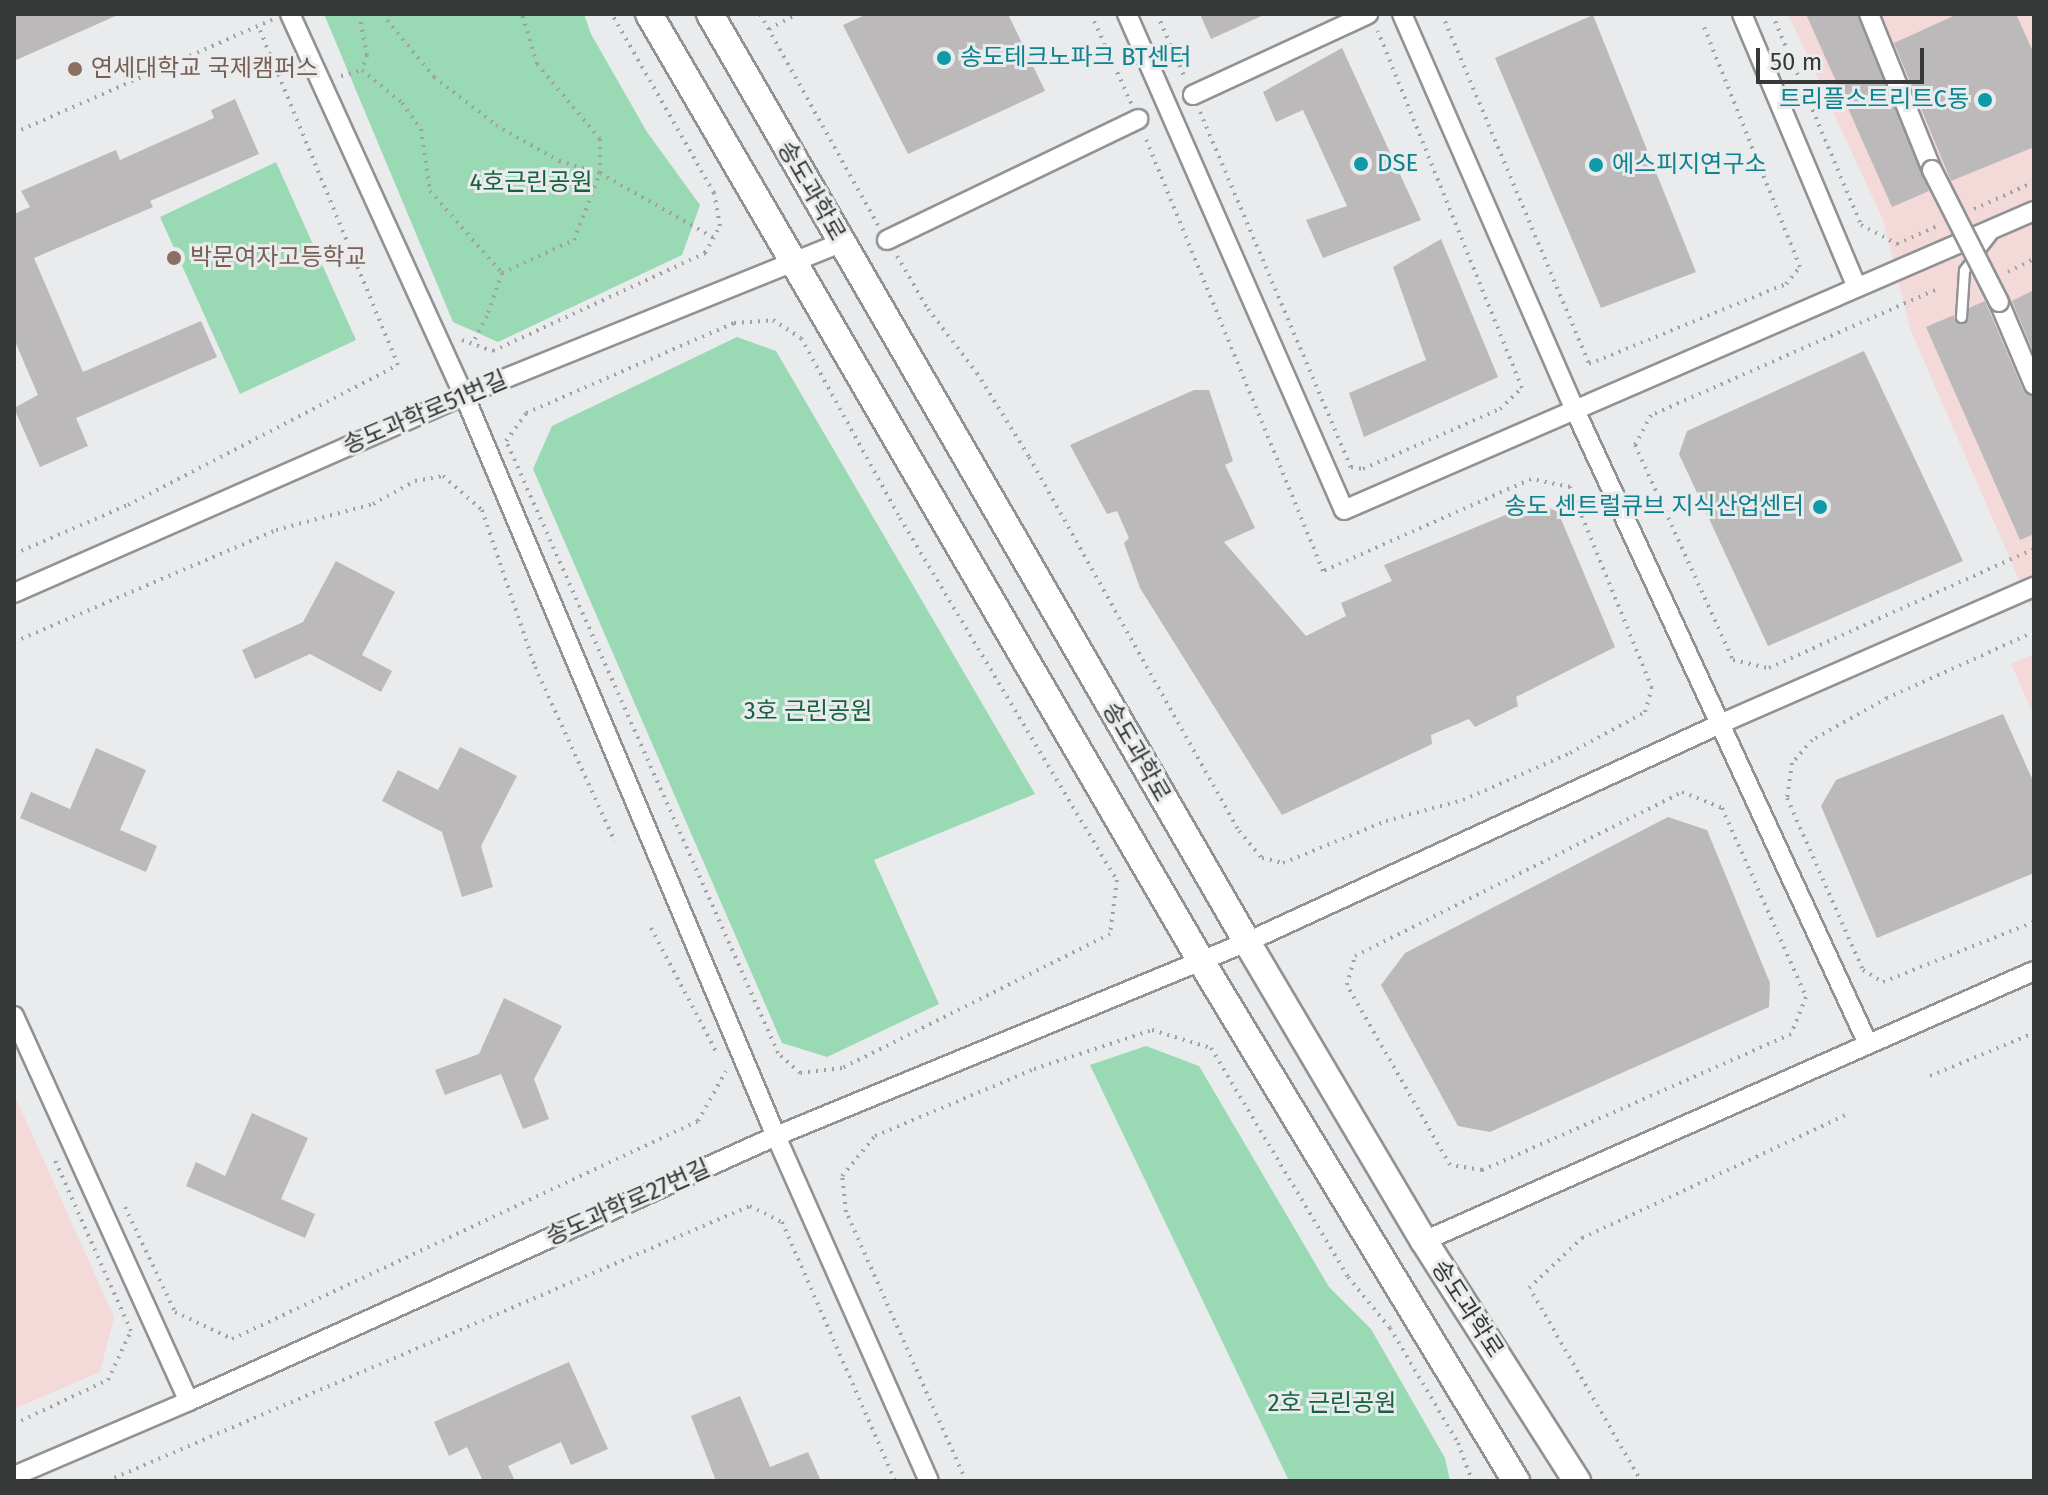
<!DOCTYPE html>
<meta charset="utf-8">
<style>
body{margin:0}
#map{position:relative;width:2048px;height:1495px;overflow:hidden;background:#e9ebec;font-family:"Fira Sans","Noto Sans KR",sans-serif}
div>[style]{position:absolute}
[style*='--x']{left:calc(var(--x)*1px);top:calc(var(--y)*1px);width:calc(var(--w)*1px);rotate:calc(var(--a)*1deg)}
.commercial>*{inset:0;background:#f4d9d9}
.green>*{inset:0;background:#99dab5}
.building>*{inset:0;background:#bbb9b9}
.path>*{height:4px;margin-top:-2px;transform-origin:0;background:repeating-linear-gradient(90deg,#a0a1a2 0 2px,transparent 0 8px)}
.roads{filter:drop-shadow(2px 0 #919293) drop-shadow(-2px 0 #919293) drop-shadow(0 2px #919293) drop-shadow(0 -2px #919293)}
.lane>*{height:9px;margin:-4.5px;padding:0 4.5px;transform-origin:4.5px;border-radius:4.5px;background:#fff}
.street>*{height:18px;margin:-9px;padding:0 9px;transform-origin:9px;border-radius:9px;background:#fff}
.secondary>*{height:26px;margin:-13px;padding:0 13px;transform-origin:13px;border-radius:13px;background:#fff}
.bridges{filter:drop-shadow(2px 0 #919293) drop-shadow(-2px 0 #919293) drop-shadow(0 2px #919293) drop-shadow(0 -2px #919293)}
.street-bridge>*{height:18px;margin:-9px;padding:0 9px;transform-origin:9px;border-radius:9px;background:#fff}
.dots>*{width:22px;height:22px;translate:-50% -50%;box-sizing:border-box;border:4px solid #e9ebec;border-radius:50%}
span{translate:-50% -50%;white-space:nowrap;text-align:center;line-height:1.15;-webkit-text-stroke:6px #e9ebec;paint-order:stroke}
.culture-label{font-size:24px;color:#0d838f}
.left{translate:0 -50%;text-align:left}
.right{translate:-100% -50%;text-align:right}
.education-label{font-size:24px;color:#785e54}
.park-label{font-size:24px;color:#14623f}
.street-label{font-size:24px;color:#373838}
.frame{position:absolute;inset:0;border:16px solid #373838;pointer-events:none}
.scale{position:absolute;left:1756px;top:48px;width:168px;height:36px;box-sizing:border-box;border:4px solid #373838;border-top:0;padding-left:10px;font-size:24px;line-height:28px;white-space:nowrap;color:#373838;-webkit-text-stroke:6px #e9ebec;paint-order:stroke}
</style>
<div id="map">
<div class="commercial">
<i style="clip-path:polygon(1788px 14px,2034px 14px,2034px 614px,1911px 331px,1883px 220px)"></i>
<i style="clip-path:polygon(2034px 654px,2034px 716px,2011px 664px)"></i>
<i style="clip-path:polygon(14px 1094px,114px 1317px,100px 1372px,14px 1409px)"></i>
</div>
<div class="green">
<i style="clip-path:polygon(324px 14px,584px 14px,591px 34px,647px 132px,700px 205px,682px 255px,498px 342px,453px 322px)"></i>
<i style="clip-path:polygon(276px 162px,356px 340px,240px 394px,160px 217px)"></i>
<i style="clip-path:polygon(737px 337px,776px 351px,1035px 794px,874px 860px,939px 1004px,827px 1057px,782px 1043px,533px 469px,552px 426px)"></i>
<i style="clip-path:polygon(1146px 1046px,1199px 1066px,1329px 1287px,1371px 1329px,1445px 1458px,1450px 1481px,1289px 1481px,1090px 1065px)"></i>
</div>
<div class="building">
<i style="clip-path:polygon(14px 14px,120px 14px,14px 61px)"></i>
<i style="clip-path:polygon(867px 14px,1008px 14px,1045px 91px,908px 154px,843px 25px)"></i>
<i style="clip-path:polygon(1200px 14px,1266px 14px,1211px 39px)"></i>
<i style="clip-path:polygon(1806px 14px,1857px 14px,1929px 191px,1892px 207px)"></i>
<i style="clip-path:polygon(1958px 14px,2016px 14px,2034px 54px,2034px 147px,1951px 181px,1894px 43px)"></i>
<i style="clip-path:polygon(1593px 15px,1696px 272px,1601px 308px,1495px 58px)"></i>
<i style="clip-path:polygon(1342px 48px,1421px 220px,1323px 258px,1306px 220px,1347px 206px,1303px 110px,1276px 122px,1263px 92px)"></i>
<i style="clip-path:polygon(235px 99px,259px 154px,150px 201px,153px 207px,34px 258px,83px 372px,201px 321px,217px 357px,76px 418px,88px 446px,40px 467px,14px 408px,38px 395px,14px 339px,14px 214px,30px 207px,21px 191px,116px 150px,120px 160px,214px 118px,211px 110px)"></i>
<i style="clip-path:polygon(1441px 239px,1498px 377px,1364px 437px,1349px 393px,1426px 360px,1393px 267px)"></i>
<i style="clip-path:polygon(2034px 290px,2034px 354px,2012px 301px)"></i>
<i style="clip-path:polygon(1985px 301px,2023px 390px,2034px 397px,2034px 534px,2020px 540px,1926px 327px,1954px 315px,1956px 323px,1964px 324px,1969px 308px)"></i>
<i style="clip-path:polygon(1864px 351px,1963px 561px,1768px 646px,1679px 454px,1687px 431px)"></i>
<i style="clip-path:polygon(1194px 390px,1209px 390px,1233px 461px,1225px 465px,1255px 528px,1224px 542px,1306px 636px,1346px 616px,1341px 603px,1392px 581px,1384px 565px,1537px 502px,1558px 512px,1615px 647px,1516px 697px,1518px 706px,1475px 727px,1469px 719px,1431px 735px,1432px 744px,1282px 815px,1140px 588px,1124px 543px,1129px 538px,1117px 511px,1107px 514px,1070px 445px)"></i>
<i style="clip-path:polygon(336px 561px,395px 592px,362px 655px,392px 671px,381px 692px,310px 654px,255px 679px,242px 650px,303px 622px)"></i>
<i style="clip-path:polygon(2003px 714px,2034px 783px,2034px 873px,1877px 938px,1821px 806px,1836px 780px)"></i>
<i style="clip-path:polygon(460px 747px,517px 776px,481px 846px,493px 887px,462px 897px,442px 832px,382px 801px,398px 770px,438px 790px)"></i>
<i style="clip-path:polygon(96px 748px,146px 770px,120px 830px,157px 846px,146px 872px,20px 818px,31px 792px,70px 809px)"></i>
<i style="clip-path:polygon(1668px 817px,1707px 830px,1770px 983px,1769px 1007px,1490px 1132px,1458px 1126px,1381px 985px,1405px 953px)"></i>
<i style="clip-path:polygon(504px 998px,562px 1026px,534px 1079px,549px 1119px,523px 1129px,501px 1074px,445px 1095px,435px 1070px,479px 1054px)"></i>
<i style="clip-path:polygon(252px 1113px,308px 1138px,281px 1199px,315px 1214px,305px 1238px,186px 1186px,196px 1162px,225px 1176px)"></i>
<i style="clip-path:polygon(569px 1362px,608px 1449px,571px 1465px,561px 1442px,508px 1466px,515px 1481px,483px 1481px,467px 1447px,449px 1456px,434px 1422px)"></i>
<i style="clip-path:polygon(740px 1396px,770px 1467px,808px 1452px,821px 1481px,716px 1481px,691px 1416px)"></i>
</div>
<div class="path">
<i style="--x:359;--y:14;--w:42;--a:79"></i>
<i style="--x:367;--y:55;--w:16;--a:108"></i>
<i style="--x:382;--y:14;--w:82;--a:50.5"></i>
<i style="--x:434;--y:77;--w:78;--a:37.7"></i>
<i style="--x:496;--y:125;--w:73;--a:29.7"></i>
<i style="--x:559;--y:161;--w:43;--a:16.3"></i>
<i style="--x:600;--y:173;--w:34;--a:-90"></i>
<i style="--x:600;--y:139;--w:98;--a:-130"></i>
<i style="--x:537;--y:64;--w:52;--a:-106.7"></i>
<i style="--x:760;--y:14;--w:242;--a:60.8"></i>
<i style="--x:1091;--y:14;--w:98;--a:65.8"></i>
<i style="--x:1157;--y:14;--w:70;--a:66.4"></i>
<i style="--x:1442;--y:14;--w:380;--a:67.2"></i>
<i style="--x:1589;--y:364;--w:213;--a:-22.1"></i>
<i style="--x:1786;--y:284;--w:22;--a:-51"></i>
<i style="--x:1800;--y:267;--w:258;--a:-111.8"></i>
<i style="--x:1772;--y:14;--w:229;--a:67.1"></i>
<i style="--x:1861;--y:225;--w:41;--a:27.8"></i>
<i style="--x:1897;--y:244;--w:44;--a:-24.2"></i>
<i style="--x:769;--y:29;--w:32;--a:-28"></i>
<i style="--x:362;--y:70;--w:52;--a:39.5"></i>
<i style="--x:402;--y:103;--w:32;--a:54"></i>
<i style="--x:421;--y:129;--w:63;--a:81.7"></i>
<i style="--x:430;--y:191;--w:109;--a:48.7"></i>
<i style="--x:502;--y:273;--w:46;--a:109.2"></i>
<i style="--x:487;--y:316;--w:32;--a:118"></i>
<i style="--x:341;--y:76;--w:22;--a:-16"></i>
<i style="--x:1200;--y:112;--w:386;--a:67"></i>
<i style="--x:1351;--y:467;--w:12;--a:9"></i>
<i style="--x:1363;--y:469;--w:150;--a:-23.7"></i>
<i style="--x:1500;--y:409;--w:30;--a:-44"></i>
<i style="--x:1522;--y:388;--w:385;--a:-112"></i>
<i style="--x:14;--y:133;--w:282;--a:-23.7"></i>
<i style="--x:1974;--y:209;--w:66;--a:-24.2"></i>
<i style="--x:897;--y:256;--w:61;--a:59.7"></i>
<i style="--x:928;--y:309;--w:81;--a:52.6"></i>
<i style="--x:977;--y:373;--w:99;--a:58.2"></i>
<i style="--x:1029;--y:457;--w:429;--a:60.7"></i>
<i style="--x:1239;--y:831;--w:35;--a:50"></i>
<i style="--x:1262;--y:858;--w:22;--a:13"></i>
<i style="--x:1283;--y:863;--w:111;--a:-22.2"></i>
<i style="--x:1386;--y:821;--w:80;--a:-15.3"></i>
<i style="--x:1463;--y:800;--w:117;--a:-23.7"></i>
<i style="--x:1570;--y:753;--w:85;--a:-28.7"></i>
<i style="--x:1645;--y:712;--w:25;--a:-74"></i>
<i style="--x:1652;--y:688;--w:217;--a:-112.2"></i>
<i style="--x:1570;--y:487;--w:40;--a:-168"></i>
<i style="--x:1531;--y:479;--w:227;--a:156.1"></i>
<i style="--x:1323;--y:571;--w:469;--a:-112.3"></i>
<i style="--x:2008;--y:272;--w:29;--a:-27"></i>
<i style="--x:502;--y:273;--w:79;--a:-24.6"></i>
<i style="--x:574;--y:240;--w:72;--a:-68.8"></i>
<i style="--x:600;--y:173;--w:131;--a:29.7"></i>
<i style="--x:1935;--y:290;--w:310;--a:156.2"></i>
<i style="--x:1651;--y:415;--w:34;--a:118"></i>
<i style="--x:1635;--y:445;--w:236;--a:65.5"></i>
<i style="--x:1733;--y:660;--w:37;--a:13"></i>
<i style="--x:1769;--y:668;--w:290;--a:-24.2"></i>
<i style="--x:773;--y:320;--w:33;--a:33"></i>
<i style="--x:801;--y:338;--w:205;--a:61.2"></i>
<i style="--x:900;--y:518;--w:422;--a:59.1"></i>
<i style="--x:1117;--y:880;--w:54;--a:97.4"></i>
<i style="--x:1110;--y:934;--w:300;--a:153.4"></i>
<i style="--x:842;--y:1068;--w:42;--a:173.2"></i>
<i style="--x:800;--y:1073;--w:30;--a:-138"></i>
<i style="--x:778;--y:1053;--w:670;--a:-113.96"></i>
<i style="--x:506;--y:441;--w:34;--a:-54"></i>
<i style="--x:526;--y:413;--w:227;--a:-23.4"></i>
<i style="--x:734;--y:323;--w:39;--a:-4"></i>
<i style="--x:462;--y:340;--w:33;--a:20"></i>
<i style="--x:493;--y:351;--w:234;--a:-24.8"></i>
<i style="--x:705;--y:253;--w:31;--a:-61"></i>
<i style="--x:720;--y:226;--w:34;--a:-100"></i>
<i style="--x:714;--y:193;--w:206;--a:-119.7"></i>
<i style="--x:14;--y:554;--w:124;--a:-23.3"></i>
<i style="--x:128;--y:505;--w:304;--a:-27.4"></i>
<i style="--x:398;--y:365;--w:368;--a:-112.4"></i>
<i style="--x:2034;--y:632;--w:161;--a:155.8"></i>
<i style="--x:1887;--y:698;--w:86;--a:150.8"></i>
<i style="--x:1812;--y:740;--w:30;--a:131"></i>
<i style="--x:1792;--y:763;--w:35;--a:98"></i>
<i style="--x:1787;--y:798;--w:188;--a:66.2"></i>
<i style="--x:1863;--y:970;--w:23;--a:31"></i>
<i style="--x:1883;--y:982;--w:162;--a:-21.7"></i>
<i style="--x:14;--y:642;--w:285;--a:-23.1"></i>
<i style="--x:276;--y:530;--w:100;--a:-15"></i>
<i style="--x:373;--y:504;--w:48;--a:-28.7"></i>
<i style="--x:415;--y:481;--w:28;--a:-10"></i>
<i style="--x:443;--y:476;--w:52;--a:41.1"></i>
<i style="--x:482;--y:510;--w:166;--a:71.3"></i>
<i style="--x:535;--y:667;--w:192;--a:65.4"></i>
<i style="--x:1682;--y:792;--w:43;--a:21.8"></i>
<i style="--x:1722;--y:808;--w:207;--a:66"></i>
<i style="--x:1806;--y:997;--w:40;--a:112"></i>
<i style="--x:1791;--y:1034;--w:338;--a:156.2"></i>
<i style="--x:1482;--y:1170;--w:32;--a:-171"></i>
<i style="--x:1450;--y:1165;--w:207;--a:-119.8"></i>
<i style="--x:1347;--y:985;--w:30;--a:-75"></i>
<i style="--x:1355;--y:956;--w:366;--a:-26.6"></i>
<i style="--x:651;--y:928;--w:141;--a:62.2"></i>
<i style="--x:1930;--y:1076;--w:113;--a:-22.5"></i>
<i style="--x:125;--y:1207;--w:116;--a:64.5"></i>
<i style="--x:175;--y:1312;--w:63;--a:25.3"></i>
<i style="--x:232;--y:1339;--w:514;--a:-25.07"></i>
<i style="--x:698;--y:1121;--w:57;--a:-60.8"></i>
<i style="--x:1529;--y:1288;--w:73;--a:-43.3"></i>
<i style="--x:1582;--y:1238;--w:296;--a:-25"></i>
<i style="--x:1533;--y:1294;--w:216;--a:60"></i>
<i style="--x:14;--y:1424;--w:104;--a:-25.1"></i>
<i style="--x:108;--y:1380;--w:54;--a:-64.9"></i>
<i style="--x:131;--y:1331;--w:189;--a:-114"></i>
<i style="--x:107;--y:1481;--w:699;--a:-23.16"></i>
<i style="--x:750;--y:1206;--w:36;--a:27"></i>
<i style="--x:782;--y:1222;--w:283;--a:66.4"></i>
<i style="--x:966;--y:1481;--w:295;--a:-114"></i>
<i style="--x:846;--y:1212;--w:36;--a:-96"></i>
<i style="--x:842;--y:1176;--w:52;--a:-50.5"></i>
<i style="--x:875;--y:1136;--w:173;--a:-22.8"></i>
<i style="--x:1034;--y:1069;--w:124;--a:-18.3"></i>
<i style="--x:1152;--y:1030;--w:62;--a:17"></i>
<i style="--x:1211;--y:1048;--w:267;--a:59.1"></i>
<i style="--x:1348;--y:1277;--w:66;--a:50.5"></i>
<i style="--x:1390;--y:1328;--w:134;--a:59.4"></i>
<i style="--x:1458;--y:1443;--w:40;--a:69.8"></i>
</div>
<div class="roads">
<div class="lane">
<i style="--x:1961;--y:317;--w:47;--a:-86.3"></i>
<i style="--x:1964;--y:270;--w:46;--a:-52.1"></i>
</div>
<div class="street">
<i style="--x:290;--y:14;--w:419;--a:65.5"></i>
<i style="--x:464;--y:395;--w:804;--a:67.17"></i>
<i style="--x:776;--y:1136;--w:377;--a:66.1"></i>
<i style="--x:1127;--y:14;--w:541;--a:66.37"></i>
<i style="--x:1344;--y:510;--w:752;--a:-23.43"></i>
<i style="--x:1402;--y:14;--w:430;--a:66.4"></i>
<i style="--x:1574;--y:408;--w:701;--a:65.19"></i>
<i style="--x:1742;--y:14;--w:296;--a:67.2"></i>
<i style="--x:1869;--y:14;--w:168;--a:68"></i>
<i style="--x:1193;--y:95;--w:193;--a:-24.8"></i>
<i style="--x:887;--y:240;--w:279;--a:-25.7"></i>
<i style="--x:1999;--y:302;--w:90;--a:67.1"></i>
<i style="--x:14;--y:593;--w:492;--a:-23.7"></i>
<i style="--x:464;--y:395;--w:406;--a:-22"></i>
<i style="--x:14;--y:1016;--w:423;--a:65.6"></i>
<i style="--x:1424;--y:1241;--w:667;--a:-23.88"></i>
<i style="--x:14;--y:1476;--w:190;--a:-23.2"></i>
<i style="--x:189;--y:1401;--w:644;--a:-24.3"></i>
<i style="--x:776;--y:1136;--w:509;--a:-22.39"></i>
<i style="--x:1247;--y:942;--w:521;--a:-24.74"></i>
<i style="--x:1720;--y:724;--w:343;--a:-23.6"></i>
</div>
<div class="secondary">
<i style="--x:649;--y:14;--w:1096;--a:59.76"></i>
<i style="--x:1201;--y:961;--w:608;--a:58.79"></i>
<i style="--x:710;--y:14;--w:1072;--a:59.94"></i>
<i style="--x:1247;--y:942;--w:347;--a:59.4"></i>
<i style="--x:1424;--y:1241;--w:285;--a:57.5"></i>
</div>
</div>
<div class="bridges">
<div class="street-bridge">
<i style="--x:1932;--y:170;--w:148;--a:63.1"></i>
</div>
</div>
<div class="dots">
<i style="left:944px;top:58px;background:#0f9aa8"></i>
<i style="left:75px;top:69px;background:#8d6e63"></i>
<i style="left:1985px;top:100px;background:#0f9aa8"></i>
<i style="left:1361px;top:164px;background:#0f9aa8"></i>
<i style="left:1596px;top:165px;background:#0f9aa8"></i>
<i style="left:174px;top:258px;background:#8d6e63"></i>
<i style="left:1820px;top:507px;background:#0f9aa8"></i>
</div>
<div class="culture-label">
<span class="left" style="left:960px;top:58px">송도테크노파크 BT센터</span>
<span class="right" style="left:1969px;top:100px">트리플스트리트C동</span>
<span class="left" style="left:1377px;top:164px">DSE</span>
<span class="left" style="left:1612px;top:165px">에스피지연구소</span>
<span class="right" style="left:1804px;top:507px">송도 센트럴큐브 지식산업센터</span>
</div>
<div class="education-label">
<span class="left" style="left:91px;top:69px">연세대학교 국제캠퍼스</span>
<span class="left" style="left:190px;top:258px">박문여자고등학교</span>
</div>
<div class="park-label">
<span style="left:531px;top:183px">4호근린공원</span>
<span style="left:808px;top:712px">3호 근린공원</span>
<span style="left:1332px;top:1404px">2호 근린공원</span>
</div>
<div class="street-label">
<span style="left:811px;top:191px;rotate:60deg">송도과학로</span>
<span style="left:425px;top:413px;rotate:-23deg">송도과학로51번길</span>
<span style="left:1136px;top:752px;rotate:60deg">송도과학로</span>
<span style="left:628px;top:1203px;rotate:-24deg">송도과학로27번길</span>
<span style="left:1467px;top:1309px;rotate:57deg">송도과학로</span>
</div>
<div class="frame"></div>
<div class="scale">50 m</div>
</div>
